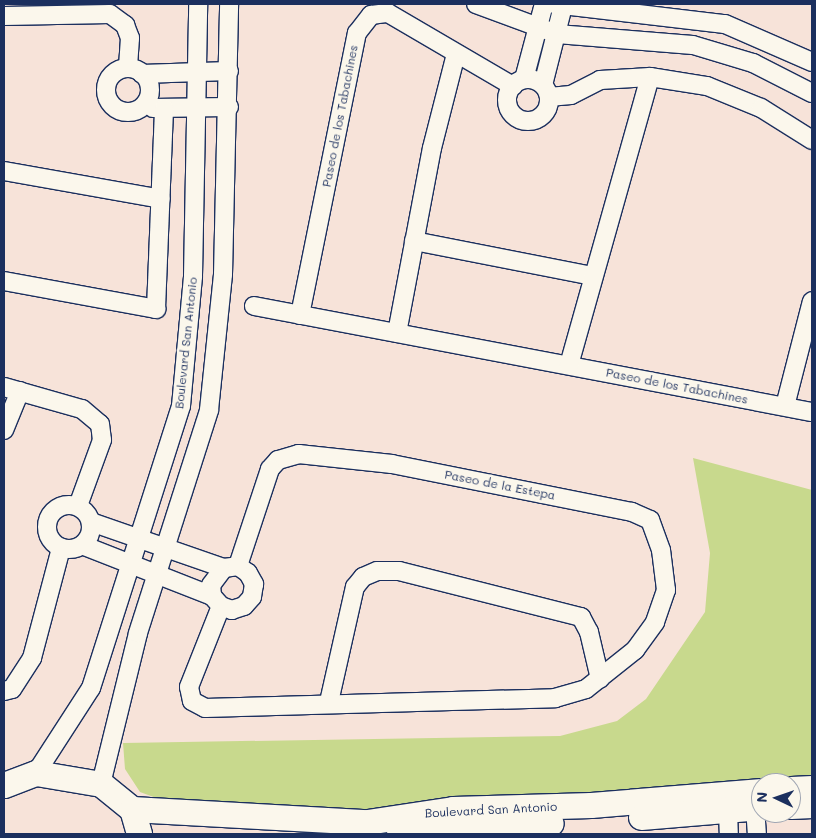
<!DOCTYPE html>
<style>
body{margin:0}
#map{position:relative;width:816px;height:838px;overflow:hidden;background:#f7e3d9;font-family:Mali,sans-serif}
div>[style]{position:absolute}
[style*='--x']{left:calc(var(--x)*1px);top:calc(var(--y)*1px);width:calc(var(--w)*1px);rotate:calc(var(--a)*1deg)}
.green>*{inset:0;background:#c8d98d}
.roads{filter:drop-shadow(1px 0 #1b2f5e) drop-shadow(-1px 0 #1b2f5e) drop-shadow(0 1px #1b2f5e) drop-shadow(0 -1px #1b2f5e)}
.street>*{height:18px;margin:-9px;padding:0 9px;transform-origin:9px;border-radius:9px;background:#fbf7ec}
.street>.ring{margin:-9px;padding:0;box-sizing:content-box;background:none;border:18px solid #fbf7ec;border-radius:50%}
.secondary>*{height:25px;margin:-12.5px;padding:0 12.5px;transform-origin:12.5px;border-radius:12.5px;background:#fbf7ec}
span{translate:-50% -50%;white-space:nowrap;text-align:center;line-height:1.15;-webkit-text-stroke:5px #fbf7ec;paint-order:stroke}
.street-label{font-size:12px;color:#1b2f5e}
.frame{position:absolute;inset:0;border:5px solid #1b2f5e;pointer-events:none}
.north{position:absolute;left:751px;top:773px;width:50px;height:50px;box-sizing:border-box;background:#fbf7ec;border:1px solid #a1a7b3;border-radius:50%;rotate:273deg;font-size:14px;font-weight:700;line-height:20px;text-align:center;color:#1b2f5e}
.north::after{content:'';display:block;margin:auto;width:18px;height:22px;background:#1b2f5e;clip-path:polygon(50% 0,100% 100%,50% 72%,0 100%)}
</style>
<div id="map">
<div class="green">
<i style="clip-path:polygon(693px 458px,812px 490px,812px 780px,364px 814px,186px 809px,140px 792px,125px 769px,123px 743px,560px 736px,617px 721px,646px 699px,705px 612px,710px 553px)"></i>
</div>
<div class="roads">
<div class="street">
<i style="--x:476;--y:4;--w:86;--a:20.3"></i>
<i style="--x:557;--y:34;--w:136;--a:4.6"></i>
<i style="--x:693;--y:45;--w:63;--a:16.7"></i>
<i style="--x:753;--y:63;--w:66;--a:27"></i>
<i style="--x:554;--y:4;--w:172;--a:6.7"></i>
<i style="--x:725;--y:24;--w:95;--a:23.6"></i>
<i style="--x:4;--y:16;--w:106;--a:-1.1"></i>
<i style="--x:110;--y:14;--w:19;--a:36"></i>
<i style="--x:125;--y:25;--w:14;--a:69"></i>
<i style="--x:130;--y:38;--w:30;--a:94"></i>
<i class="ring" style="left:106px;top:68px;width:26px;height:26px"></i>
<i style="--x:142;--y:74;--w:87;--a:-2"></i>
<i class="ring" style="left:507px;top:79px;width:24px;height:24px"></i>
<i style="--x:524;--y:79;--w:78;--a:-75.1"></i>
<i style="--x:543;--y:85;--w:81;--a:-75.8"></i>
<i style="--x:549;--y:97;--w:22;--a:-5"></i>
<i style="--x:571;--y:95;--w:33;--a:-27"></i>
<i style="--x:600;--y:80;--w:50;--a:-3.4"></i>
<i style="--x:650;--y:77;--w:58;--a:9"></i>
<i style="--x:707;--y:86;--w:58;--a:22.2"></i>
<i style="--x:761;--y:108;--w:60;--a:32.1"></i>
<i style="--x:153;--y:108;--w:76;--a:-0.8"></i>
<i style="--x:4;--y:171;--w:159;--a:10.1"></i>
<i style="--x:414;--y:241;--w:182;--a:11.1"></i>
<i style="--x:4;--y:281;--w:155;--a:10.4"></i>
<i style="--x:156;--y:309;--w:201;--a:-87.7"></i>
<i style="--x:254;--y:306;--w:568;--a:10.76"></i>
<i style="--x:300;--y:315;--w:288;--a:-78.6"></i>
<i style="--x:357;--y:33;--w:23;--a:-52"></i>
<i style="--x:371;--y:15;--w:17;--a:-7"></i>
<i style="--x:388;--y:13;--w:145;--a:30.3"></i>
<i style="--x:397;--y:333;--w:188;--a:-79.3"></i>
<i style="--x:432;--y:148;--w:97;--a:-75.7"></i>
<i style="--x:569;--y:365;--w:299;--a:-74.3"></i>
<i style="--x:4;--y:387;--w:81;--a:15.8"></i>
<i style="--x:82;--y:409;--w:23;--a:40"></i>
<i style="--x:100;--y:424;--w:16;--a:83"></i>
<i style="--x:102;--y:440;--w:70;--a:110"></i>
<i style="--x:785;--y:406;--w:108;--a:-75.6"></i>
<i style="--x:4;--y:430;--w:42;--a:-67.7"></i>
<i class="ring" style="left:47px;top:505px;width:26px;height:26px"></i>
<i style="--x:91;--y:522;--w:141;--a:19.1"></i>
<i style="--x:224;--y:568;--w:14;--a:-8"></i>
<i style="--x:238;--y:566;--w:12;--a:35"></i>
<i style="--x:248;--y:573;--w:13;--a:61"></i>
<i style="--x:254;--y:584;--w:13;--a:99"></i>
<i style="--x:252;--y:597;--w:12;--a:132"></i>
<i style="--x:244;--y:606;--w:13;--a:162"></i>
<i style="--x:232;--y:610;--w:12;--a:-160"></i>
<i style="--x:221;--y:606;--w:13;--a:-132"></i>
<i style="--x:212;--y:596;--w:11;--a:-95"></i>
<i style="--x:211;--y:585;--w:21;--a:-53"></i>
<i style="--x:82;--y:545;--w:140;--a:21.4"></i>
<i style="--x:221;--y:606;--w:87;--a:111.6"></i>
<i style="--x:189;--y:687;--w:14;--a:78"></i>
<i style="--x:192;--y:701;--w:15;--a:28"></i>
<i style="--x:205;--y:708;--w:350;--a:-1.6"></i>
<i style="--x:555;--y:698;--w:32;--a:-16"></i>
<i style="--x:586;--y:689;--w:63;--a:-38.5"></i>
<i style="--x:635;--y:650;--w:34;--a:-54"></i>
<i style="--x:655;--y:622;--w:34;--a:-71"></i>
<i style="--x:666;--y:590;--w:40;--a:-97.1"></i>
<i style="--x:661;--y:550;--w:32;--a:-110"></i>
<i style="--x:650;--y:520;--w:20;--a:-156"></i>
<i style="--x:632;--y:512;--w:245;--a:-168.7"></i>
<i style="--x:392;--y:464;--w:94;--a:-173.9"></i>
<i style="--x:299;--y:454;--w:22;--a:164"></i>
<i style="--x:278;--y:460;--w:12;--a:132"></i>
<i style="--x:270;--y:469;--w:102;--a:108.3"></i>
<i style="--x:4;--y:691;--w:8;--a:-14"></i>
<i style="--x:12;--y:689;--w:37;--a:-57"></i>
<i style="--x:32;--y:658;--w:114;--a:-75.2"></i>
<i style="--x:329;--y:702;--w:118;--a:-77.3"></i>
<i style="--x:355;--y:587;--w:13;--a:-51"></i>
<i style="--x:363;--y:577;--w:15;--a:-23"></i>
<i style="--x:377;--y:571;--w:22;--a:0"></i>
<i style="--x:399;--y:571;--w:188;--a:14.2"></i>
<i style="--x:581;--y:617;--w:17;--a:62"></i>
<i style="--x:589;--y:632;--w:48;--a:76.8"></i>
<i style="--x:36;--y:773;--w:101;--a:-57.1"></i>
<i style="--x:91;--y:688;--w:296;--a:-72.3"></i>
<i style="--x:181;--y:406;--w:131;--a:-84.7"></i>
<i style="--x:193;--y:276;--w:272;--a:-88.9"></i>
<i style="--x:101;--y:784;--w:155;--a:-76.2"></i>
<i style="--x:138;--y:633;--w:234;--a:-72.3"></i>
<i style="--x:209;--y:410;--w:137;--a:-84.1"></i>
<i style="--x:223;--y:274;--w:270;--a:-88.7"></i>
<i style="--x:755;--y:807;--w:27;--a:86"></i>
<i style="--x:728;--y:811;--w:23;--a:88"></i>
</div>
<div class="secondary">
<i style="--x:4;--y:785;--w:34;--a:-21"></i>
<i style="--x:36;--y:773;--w:66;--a:9.6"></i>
<i style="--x:101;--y:784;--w:40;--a:39"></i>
<i style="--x:132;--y:809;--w:26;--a:74"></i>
<i style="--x:791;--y:789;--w:21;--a:-3"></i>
<i style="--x:791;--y:806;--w:21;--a:-3"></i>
<i style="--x:132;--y:809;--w:235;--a:3.2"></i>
<i style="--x:367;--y:822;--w:87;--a:-8.6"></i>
<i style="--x:453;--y:809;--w:138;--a:-1.7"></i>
<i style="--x:591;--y:805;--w:171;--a:-4.7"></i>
<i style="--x:641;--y:817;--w:120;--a:-4.8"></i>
<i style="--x:399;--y:834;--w:152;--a:-4.1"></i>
</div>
</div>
<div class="street-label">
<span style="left:340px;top:116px;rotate:-79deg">Paseo de los Tabachines</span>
<span style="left:186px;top:343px;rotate:-84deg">Boulevard San Antonio</span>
<span style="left:677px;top:386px;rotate:11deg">Paseo de los Tabachines</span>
<span style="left:500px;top:485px;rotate:11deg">Paseo de la Estepa</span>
<span style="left:491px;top:810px;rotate:-3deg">Boulevard San Antonio</span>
</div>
<div class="frame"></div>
<div class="north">N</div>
</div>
